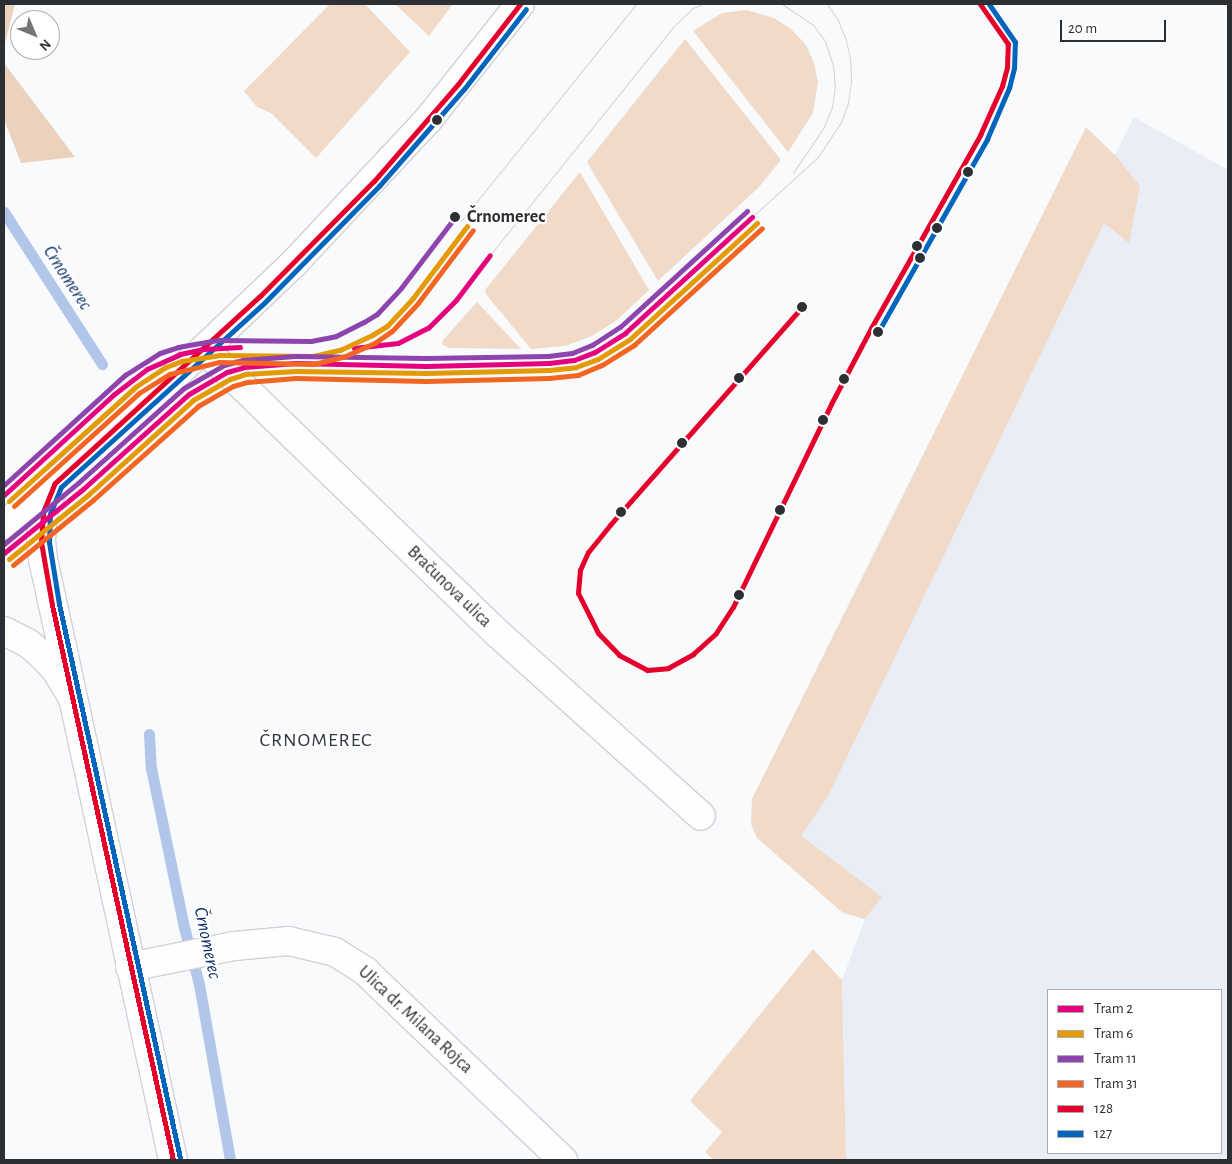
<!DOCTYPE html>
<meta charset="utf-8">
<style>
body{margin:0}
#map{position:relative;width:1232px;height:1164px;overflow:hidden;background:#f8fafc;font-family:"Alegreya Sans",sans-serif}
div>[style]{position:absolute}
[style*='--x']{left:calc(var(--x)*1px);top:calc(var(--y)*1px);width:calc(var(--w)*1px);rotate:calc(var(--a)*1deg)}
.built>*{inset:0;background:#e9edf5}
.green>*{inset:0;background:#f1dac7}
.forest>*{inset:0;background:#ebd2bd}
.stream>*{height:11px;margin:-5.5px;padding:0 5.5px;transform-origin:5.5px;border-radius:5.5px;background:#b1c6e8}
.roads{filter:drop-shadow(1px 0 #d0d2d6) drop-shadow(-1px 0 #d0d2d6) drop-shadow(0 1px #d0d2d6) drop-shadow(0 -1px #d0d2d6)}
.minor>*{height:28px;margin:-14px;padding:0 14px;transform-origin:14px;border-radius:14px;background:#fefeff}
.tertiary>*{height:28px;margin:-14px;padding:0 14px;transform-origin:14px;border-radius:14px;background:#fefeff}
.secondary>*{height:28px;margin:-14px;padding:0 14px;transform-origin:14px;border-radius:14px;background:#fefeff}
.tram>*{height:1px;margin:-0.5px;padding:0 0.5px;transform-origin:0.5px;border-radius:0.5px;background:#d2d2d3}
.bus-1>*{height:5px;margin:-2.5px;padding:0 2.5px;transform-origin:2.5px;border-radius:2.5px;background:#e4002b}
.bus-2>*{height:5px;margin:-2.5px;padding:0 2.5px;transform-origin:2.5px;border-radius:2.5px;background:#0065bd}
.tram-1>*{height:5px;margin:-2.5px;padding:0 2.5px;transform-origin:2.5px;border-radius:2.5px;background:#e5007d}
.tram-2>*{height:5px;margin:-2.5px;padding:0 2.5px;transform-origin:2.5px;border-radius:2.5px;background:#e39a05}
.tram-3>*{height:5px;margin:-2.5px;padding:0 2.5px;transform-origin:2.5px;border-radius:2.5px;background:#8e44ad}
.tram-4>*{height:5px;margin:-2.5px;padding:0 2.5px;transform-origin:2.5px;border-radius:2.5px;background:#f26522}
.dots>*{width:14px;height:14px;translate:-50% -50%;box-sizing:border-box;border:2px solid #fff;border-radius:50%}
span{translate:-50% -50%;white-space:nowrap;text-align:center;line-height:1.15;-webkit-text-stroke:4.5px #fff;paint-order:stroke}
.stop-label{font-size:18px;color:#2c2f33;font-weight:700}
.left{translate:0 -50%;text-align:left}
.street-label{font-size:18px;color:#2c2f33}
.water-label{font-size:19px;color:#11326a;font-style:italic}
.quarter-label{font-size:20px;color:#333943;letter-spacing:1px}
.frame{position:absolute;inset:0;border:5px solid #2c2f33;pointer-events:none}
.legend{position:absolute;left:1047px;top:989px;width:175px;height:165px;box-sizing:border-box;background:#fff;border:1px solid #abacad;margin:0;padding:6px 9px;list-style:none;font-size:15px;color:#2c2f33}
.legend li{display:flex;align-items:center;gap:10px;height:25px}
.legend b{width:25px;border:1px solid #abacad}
.north{position:absolute;left:10px;top:10px;width:50px;height:50px;box-sizing:border-box;background:#fff;border:1px solid #abacad;border-radius:50%;rotate:135deg;font-size:14px;font-weight:700;line-height:20px;text-align:center;color:#2c2f33}
.north::after{content:'';display:block;margin:auto;width:18px;height:22px;background:#737679;clip-path:polygon(50% 0,100% 100%,50% 72%,0 100%)}
.scale{position:absolute;left:1060px;top:20px;width:106px;height:22px;box-sizing:border-box;border:2px solid #2c2f33;border-top:0;padding-left:6px;font-size:15px;line-height:18px;white-space:nowrap;color:#2c2f33;-webkit-text-stroke:4px #fff;paint-order:stroke}
</style>
<div id="map">
<div class="built">
<i style="clip-path:polygon(evenodd,1134px 117px,1228px 170px,1228px 1160px,846px 1160px,842px 980px,865px 919px,882px 897px,780px 822px,1134px 117px,1048px 990px,1221px 990px,1221px 1153px,1048px 1153px,1048px 990px)"></i>
</div>
<div class="green">
<i style="clip-path:polygon(330px 4px,365px 4px,410px 52px,316px 158px,271px 113px,257px 107px,244px 91px)"></i>
<i style="clip-path:polygon(395px 4px,453px 4px,429px 36px)"></i>
<i style="clip-path:polygon(747px 10px,774px 18px,791px 29px,806px 45px,814px 63px,818px 82px,813px 113px,788px 152px,693px 31px,722px 13px)"></i>
<i style="clip-path:polygon(685px 39px,781px 160px,759px 187px,658px 281px,587px 162px)"></i>
<i style="clip-path:polygon(1086px 127px,1116px 156px,1140px 186px,1129px 243px,1104px 223px,828px 796px,801px 836px,882px 897px,865px 919px,843px 913px,757px 838px,751px 824px,752px 799px)"></i>
<i style="clip-path:polygon(580px 172px,649px 290px,617px 320px,592px 336px,565px 346px,531px 349px,486px 294px,485px 290px)"></i>
<i style="clip-path:polygon(477px 302px,521px 349px,449px 348px,442px 344px,443px 340px)"></i>
<i style="clip-path:polygon(813px 949px,842px 980px,846px 1160px,714px 1160px,705px 1152px,722px 1132px,690px 1101px)"></i>
</div>
<div class="forest">
<i style="clip-path:polygon(4px 4px,15px 4px,4px 47px)"></i>
<i style="clip-path:polygon(4px 63px,75px 157px,21px 163px,4px 119px)"></i>
</div>
<div class="stream">
<i style="--x:4;--y:212;--w:181;--a:57.2"></i>
<i style="--x:149;--y:734;--w:34;--a:87"></i>
<i style="--x:151;--y:768;--w:162;--a:78.3"></i>
<i style="--x:184;--y:927;--w:59;--a:75.3"></i>
<i style="--x:199;--y:984;--w:179;--a:80"></i>
</div>
<div class="roads">
<div class="minor">
<i style="--x:204;--y:349;--w:407;--a:44.1"></i>
<i style="--x:496;--y:632;--w:275;--a:41.9"></i>
<i style="--x:130;--y:967;--w:106;--a:-11.4"></i>
<i style="--x:234;--y:946;--w:55;--a:-5.2"></i>
<i style="--x:289;--y:941;--w:47;--a:13.4"></i>
<i style="--x:335;--y:952;--w:36;--a:32"></i>
<i style="--x:365;--y:971;--w:274;--a:43.7"></i>
</div>
<div class="tertiary">
<i style="--x:55;--y:483;--w:31;--a:112"></i>
<i style="--x:43;--y:512;--w:30;--a:94"></i>
<i style="--x:41;--y:542;--w:17;--a:83"></i>
<i style="--x:43;--y:559;--w:615;--a:77.79"></i>
</div>
<div class="secondary">
<i style="--x:4;--y:525;--w:66;--a:-39.5"></i>
<i style="--x:55;--y:483;--w:200;--a:-42"></i>
<i style="--x:204;--y:349;--w:126;--a:-43.7"></i>
<i style="--x:295;--y:262;--w:193;--a:-46.9"></i>
<i style="--x:427;--y:121;--w:149;--a:-51.5"></i>
<i style="--x:4;--y:631;--w:27;--a:27"></i>
<i style="--x:28;--y:643;--w:18;--a:41"></i>
<i style="--x:42;--y:655;--w:21;--a:47"></i>
<i style="--x:56;--y:670;--w:31;--a:59"></i>
</div>
</div>
<div class="tram">
<i style="--x:782;--y:4;--w:37;--a:34"></i>
<i style="--x:813;--y:25;--w:20;--a:53"></i>
<i style="--x:825;--y:41;--w:25;--a:72"></i>
<i style="--x:833;--y:65;--w:21;--a:85"></i>
<i style="--x:835;--y:86;--w:21;--a:98"></i>
<i style="--x:832;--y:107;--w:22;--a:112"></i>
<i style="--x:824;--y:127;--w:55;--a:124"></i>
<i style="--x:752;--y:217;--w:89;--a:-42.3"></i>
<i style="--x:818;--y:157;--w:42;--a:-56.7"></i>
<i style="--x:841;--y:122;--w:20;--a:-70"></i>
<i style="--x:848;--y:103;--w:21;--a:-82"></i>
<i style="--x:851;--y:82;--w:24;--a:-92"></i>
<i style="--x:850;--y:58;--w:18;--a:-103"></i>
<i style="--x:846;--y:40;--w:22;--a:-112"></i>
<i style="--x:838;--y:20;--w:19;--a:-125"></i>
<i style="--x:461;--y:221;--w:279;--a:-51.1"></i>
<i style="--x:490;--y:255;--w:292;--a:-51.2"></i>
<i style="--x:673;--y:27;--w:28;--a:-44"></i>
<i style="--x:693;--y:8;--w:11;--a:-22"></i>
</div>
<div class="bus-1">
<i style="--x:802;--y:307;--w:290;--a:131.4"></i>
<i style="--x:610;--y:525;--w:35;--a:129"></i>
<i style="--x:588;--y:552;--w:20;--a:114"></i>
<i style="--x:580;--y:570;--w:23;--a:95"></i>
<i style="--x:578;--y:593;--w:45;--a:63.4"></i>
<i style="--x:598;--y:633;--w:30;--a:46"></i>
<i style="--x:619;--y:655;--w:32;--a:28"></i>
<i style="--x:647;--y:670;--w:21;--a:-5"></i>
<i style="--x:668;--y:668;--w:29;--a:-29"></i>
<i style="--x:693;--y:654;--w:31;--a:-42"></i>
<i style="--x:716;--y:633;--w:31;--a:-57"></i>
<i style="--x:733;--y:607;--w:225;--a:-64.2"></i>
<i style="--x:831;--y:404;--w:86;--a:-62.2"></i>
<i style="--x:871;--y:328;--w:222;--a:-60.5"></i>
<i style="--x:980;--y:135;--w:54;--a:-65.8"></i>
<i style="--x:1002;--y:86;--w:20;--a:-75"></i>
<i style="--x:1007;--y:67;--w:23;--a:-88"></i>
<i style="--x:1008;--y:44;--w:49;--a:-125"></i>
<i style="--x:173;--y:1160;--w:568;--a:-102.3"></i>
<i style="--x:52;--y:605;--w:64;--a:-99.9"></i>
<i style="--x:41;--y:542;--w:30;--a:-86"></i>
<i style="--x:43;--y:512;--w:31;--a:-68"></i>
<i style="--x:55;--y:483;--w:277;--a:-42.4"></i>
<i style="--x:260;--y:296;--w:162;--a:-45.3"></i>
<i style="--x:374;--y:181;--w:128;--a:-49.1"></i>
<i style="--x:458;--y:84;--w:101;--a:-52.2"></i>
</div>
<div class="bus-2">
<i style="--x:878;--y:332;--w:222;--a:-60.5"></i>
<i style="--x:987;--y:139;--w:56;--a:-66.7"></i>
<i style="--x:1009;--y:88;--w:21;--a:-76"></i>
<i style="--x:1014;--y:68;--w:26;--a:-88"></i>
<i style="--x:1015;--y:42;--w:46;--a:-124.4"></i>
<i style="--x:180;--y:1158;--w:567;--a:-102.32"></i>
<i style="--x:59;--y:604;--w:63;--a:-99.2"></i>
<i style="--x:49;--y:542;--w:28;--a:-88"></i>
<i style="--x:50;--y:514;--w:29;--a:-68"></i>
<i style="--x:61;--y:487;--w:275;--a:-42.2"></i>
<i style="--x:265;--y:302;--w:163;--a:-45.5"></i>
<i style="--x:379;--y:186;--w:129;--a:-48.8"></i>
<i style="--x:464;--y:89;--w:101;--a:-52.2"></i>
</div>
<div class="tram-1">
<i style="--x:354;--y:348;--w:44;--a:-6.5"></i>
<i style="--x:398;--y:343;--w:34;--a:-27"></i>
<i style="--x:428;--y:328;--w:40;--a:-45"></i>
<i style="--x:456;--y:300;--w:56;--a:-52.9"></i>
<i style="--x:4;--y:495;--w:148;--a:-42.5"></i>
<i style="--x:113;--y:395;--w:43;--a:-37.4"></i>
<i style="--x:147;--y:369;--w:36;--a:-24"></i>
<i style="--x:180;--y:354;--w:25;--a:-12"></i>
<i style="--x:204;--y:349;--w:36;--a:-3"></i>
<i style="--x:4;--y:553;--w:102;--a:-39"></i>
<i style="--x:83;--y:489;--w:142;--a:-41.9"></i>
<i style="--x:189;--y:394;--w:44;--a:-30.1"></i>
<i style="--x:227;--y:372;--w:18;--a:-16"></i>
<i style="--x:244;--y:367;--w:52;--a:-4.4"></i>
<i style="--x:296;--y:363;--w:130;--a:1.3"></i>
<i style="--x:426;--y:366;--w:123;--a:-1.4"></i>
<i style="--x:549;--y:363;--w:25;--a:-7"></i>
<i style="--x:574;--y:360;--w:22;--a:-21"></i>
<i style="--x:595;--y:352;--w:36;--a:-32"></i>
<i style="--x:625;--y:333;--w:172;--a:-42.4"></i>
</div>
<div class="tram-2">
<i style="--x:9;--y:501;--w:170;--a:-42.1"></i>
<i style="--x:135;--y:387;--w:37;--a:-33"></i>
<i style="--x:166;--y:367;--w:17;--a:-21"></i>
<i style="--x:182;--y:361;--w:37;--a:-9"></i>
<i style="--x:219;--y:355;--w:94;--a:0.6"></i>
<i style="--x:313;--y:356;--w:28;--a:-13"></i>
<i style="--x:340;--y:350;--w:35;--a:-25"></i>
<i style="--x:372;--y:335;--w:17;--a:-31"></i>
<i style="--x:387;--y:326;--w:38;--a:-47"></i>
<i style="--x:413;--y:298;--w:90;--a:-53.1"></i>
<i style="--x:9;--y:559;--w:102;--a:-39"></i>
<i style="--x:88;--y:495;--w:142;--a:-42.1"></i>
<i style="--x:193;--y:400;--w:43;--a:-29.6"></i>
<i style="--x:230;--y:379;--w:16;--a:-18"></i>
<i style="--x:245;--y:374;--w:51;--a:-3.4"></i>
<i style="--x:296;--y:371;--w:130;--a:0.9"></i>
<i style="--x:426;--y:373;--w:123;--a:-1.4"></i>
<i style="--x:549;--y:370;--w:27;--a:-6"></i>
<i style="--x:576;--y:367;--w:23;--a:-20"></i>
<i style="--x:598;--y:359;--w:38;--a:-32"></i>
<i style="--x:630;--y:339;--w:172;--a:-42.4"></i>
</div>
<div class="tram-3">
<i style="--x:4;--y:485;--w:164;--a:-42.3"></i>
<i style="--x:125;--y:375;--w:41;--a:-32.2"></i>
<i style="--x:160;--y:353;--w:19;--a:-18"></i>
<i style="--x:178;--y:347;--w:40;--a:-10"></i>
<i style="--x:217;--y:340;--w:94;--a:0.6"></i>
<i style="--x:311;--y:341;--w:25;--a:-11"></i>
<i style="--x:336;--y:336;--w:31;--a:-27"></i>
<i style="--x:364;--y:322;--w:15;--a:-32"></i>
<i style="--x:377;--y:314;--w:35;--a:-47"></i>
<i style="--x:401;--y:288;--w:89;--a:-52.7"></i>
<i style="--x:4;--y:544;--w:96;--a:-39.5"></i>
<i style="--x:78;--y:483;--w:142;--a:-41.9"></i>
<i style="--x:184;--y:388;--w:46;--a:-29.9"></i>
<i style="--x:224;--y:365;--w:20;--a:-15"></i>
<i style="--x:243;--y:360;--w:52;--a:-4.4"></i>
<i style="--x:295;--y:356;--w:131;--a:0.9"></i>
<i style="--x:426;--y:358;--w:122;--a:-0.9"></i>
<i style="--x:548;--y:356;--w:24;--a:-7"></i>
<i style="--x:572;--y:353;--w:22;--a:-22"></i>
<i style="--x:592;--y:345;--w:33;--a:-33"></i>
<i style="--x:620;--y:327;--w:172;--a:-42.4"></i>
</div>
<div class="tram-4">
<i style="--x:14;--y:506;--w:169;--a:-42.1"></i>
<i style="--x:139;--y:393;--w:36;--a:-32"></i>
<i style="--x:170;--y:374;--w:50;--a:-13.8"></i>
<i style="--x:219;--y:362;--w:95;--a:1.2"></i>
<i style="--x:314;--y:364;--w:30;--a:-14"></i>
<i style="--x:343;--y:357;--w:36;--a:-24"></i>
<i style="--x:376;--y:342;--w:19;--a:-35"></i>
<i style="--x:392;--y:331;--w:38;--a:-47"></i>
<i style="--x:418;--y:303;--w:91;--a:-53"></i>
<i style="--x:13;--y:565;--w:103;--a:-39.1"></i>
<i style="--x:93;--y:500;--w:141;--a:-41.8"></i>
<i style="--x:198;--y:406;--w:40;--a:-29.7"></i>
<i style="--x:233;--y:386;--w:15;--a:-16"></i>
<i style="--x:247;--y:382;--w:49;--a:-4.7"></i>
<i style="--x:296;--y:378;--w:130;--a:1.3"></i>
<i style="--x:426;--y:381;--w:123;--a:-1.4"></i>
<i style="--x:549;--y:378;--w:29;--a:-6"></i>
<i style="--x:578;--y:375;--w:26;--a:-23"></i>
<i style="--x:602;--y:365;--w:38;--a:-32"></i>
<i style="--x:634;--y:345;--w:173;--a:-42.4"></i>
</div>
<div class="dots">
<i style="left:437px;top:120px;background:#2c2f33"></i>
<i style="left:968px;top:172px;background:#2c2f33"></i>
<i style="left:455px;top:217px;background:#2c2f33"></i>
<i style="left:937px;top:228px;background:#2c2f33"></i>
<i style="left:917px;top:246px;background:#2c2f33"></i>
<i style="left:920px;top:258px;background:#2c2f33"></i>
<i style="left:802px;top:307px;background:#2c2f33"></i>
<i style="left:878px;top:332px;background:#2c2f33"></i>
<i style="left:739px;top:378px;background:#2c2f33"></i>
<i style="left:844px;top:379px;background:#2c2f33"></i>
<i style="left:823px;top:420px;background:#2c2f33"></i>
<i style="left:682px;top:443px;background:#2c2f33"></i>
<i style="left:780px;top:510px;background:#2c2f33"></i>
<i style="left:621px;top:512px;background:#2c2f33"></i>
<i style="left:739px;top:595px;background:#2c2f33"></i>
</div>
<div class="stop-label">
<span class="left" style="left:467px;top:217px">Črnomerec</span>
</div>
<div class="street-label">
<span style="left:449px;top:587px;rotate:44deg">Bračunova ulica</span>
<span style="left:415px;top:1020px;rotate:43deg">Ulica dr. Milana Rojca</span>
</div>
<div class="water-label">
<span style="left:67px;top:278px;rotate:57deg">Črnomerec</span>
<span style="left:207px;top:943px;rotate:78deg">Črnomerec</span>
</div>
<div class="quarter-label">
<span style="left:316px;top:740px">ČRNOMEREC</span>
</div>
<div class="frame"></div>
<ul class="legend">
<li><b style="height:6px;background:#e5007d"></b>Tram 2</li>
<li><b style="height:6px;background:#e39a05"></b>Tram 6</li>
<li><b style="height:6px;background:#8e44ad"></b>Tram 11</li>
<li><b style="height:6px;background:#f26522"></b>Tram 31</li>
<li><b style="height:6px;background:#e4002b"></b>128</li>
<li><b style="height:6px;background:#0065bd"></b>127</li>
</ul>
<div class="north">N</div>
<div class="scale">20 m</div>
</div>
